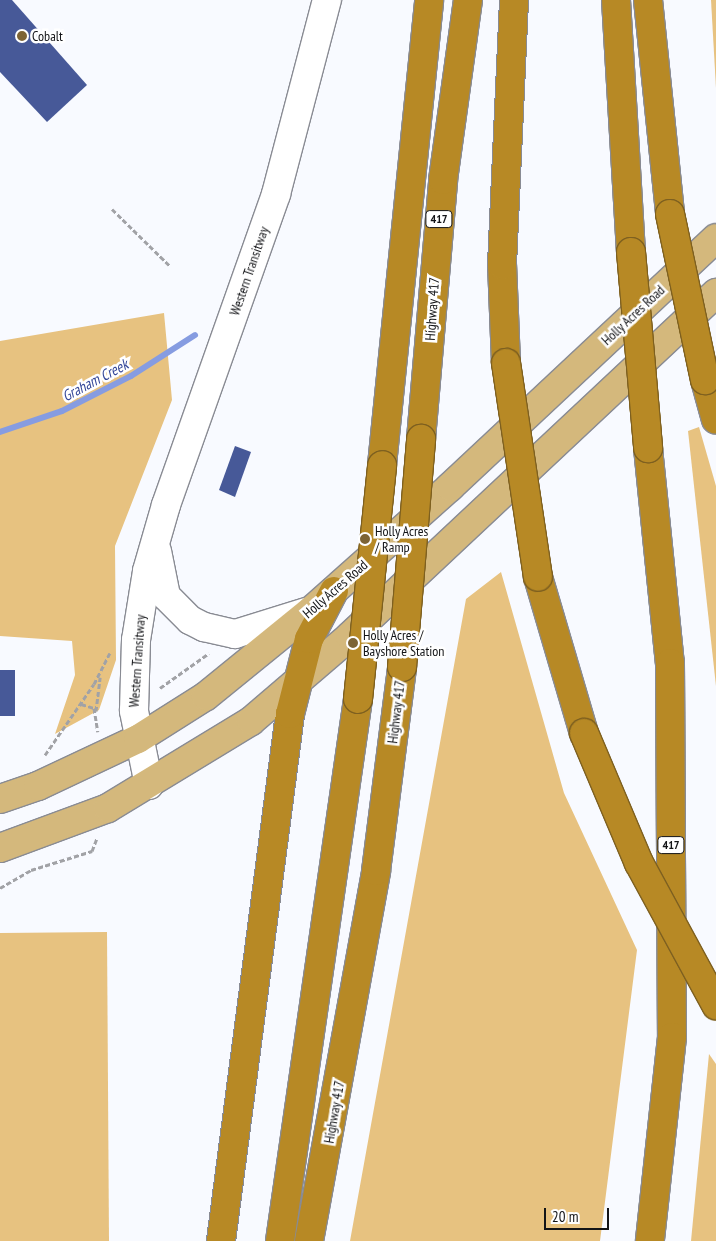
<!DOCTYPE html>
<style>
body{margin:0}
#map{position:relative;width:716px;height:1241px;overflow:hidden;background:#f8faff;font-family:"PT Sans Narrow",sans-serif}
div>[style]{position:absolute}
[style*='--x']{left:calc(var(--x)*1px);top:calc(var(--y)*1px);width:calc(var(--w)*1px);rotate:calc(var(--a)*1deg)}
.green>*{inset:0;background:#e7c280}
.stream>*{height:6px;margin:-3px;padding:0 3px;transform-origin:3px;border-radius:3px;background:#869ce1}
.building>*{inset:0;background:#475998}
.path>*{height:3px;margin-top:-1.5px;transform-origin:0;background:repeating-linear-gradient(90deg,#a1a2a6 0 5px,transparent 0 7.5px)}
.roads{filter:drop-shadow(1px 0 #898b93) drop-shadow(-1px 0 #898b93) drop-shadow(0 1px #898b93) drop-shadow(0 -1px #898b93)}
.minor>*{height:28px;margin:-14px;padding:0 14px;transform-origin:14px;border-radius:14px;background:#fff}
.major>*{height:28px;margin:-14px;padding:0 14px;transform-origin:14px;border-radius:14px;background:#d4b87c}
.highway>*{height:28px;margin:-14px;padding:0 14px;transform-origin:14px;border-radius:14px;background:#b78925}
.bridges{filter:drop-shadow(1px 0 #7e6020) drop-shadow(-1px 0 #7e6020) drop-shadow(0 1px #7e6020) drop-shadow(0 -1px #7e6020)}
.highway-bridge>*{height:28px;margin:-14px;padding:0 14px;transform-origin:14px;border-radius:14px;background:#b78925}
.dots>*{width:14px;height:14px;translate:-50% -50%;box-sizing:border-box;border:2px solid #fff;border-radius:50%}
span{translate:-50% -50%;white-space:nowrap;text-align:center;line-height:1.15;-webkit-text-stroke:5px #fff;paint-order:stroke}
.shield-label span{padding:1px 4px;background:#fff;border:1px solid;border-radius:4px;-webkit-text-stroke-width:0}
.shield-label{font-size:12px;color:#131417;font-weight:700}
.poi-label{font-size:14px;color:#131417}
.left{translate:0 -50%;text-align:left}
.street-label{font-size:14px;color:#131417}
.water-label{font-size:15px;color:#344798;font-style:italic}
.scale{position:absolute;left:544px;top:1208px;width:65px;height:22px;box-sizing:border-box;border:2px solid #131417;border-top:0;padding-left:6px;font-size:15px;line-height:18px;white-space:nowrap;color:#131417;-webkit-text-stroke:4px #fff;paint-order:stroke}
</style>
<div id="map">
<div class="green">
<i style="clip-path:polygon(711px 0,716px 0,716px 88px)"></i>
<i style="clip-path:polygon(164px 313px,172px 400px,115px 546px,116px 660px,99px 710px,55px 734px,75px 675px,72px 641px,0 636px,0 341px)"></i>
<i style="clip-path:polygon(699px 427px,716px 486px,716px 686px,688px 431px)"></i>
<i style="clip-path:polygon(501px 572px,564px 793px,637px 950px,600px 1241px,350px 1241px,466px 599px)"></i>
<i style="clip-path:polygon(107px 932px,109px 1241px,0 1241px,0 933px)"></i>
<i style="clip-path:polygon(709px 1054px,716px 1064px,716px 1241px,691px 1241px)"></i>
</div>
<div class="stream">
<i style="--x:0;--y:432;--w:65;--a:-18.7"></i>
<i style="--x:62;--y:411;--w:77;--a:-26.9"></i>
<i style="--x:131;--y:376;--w:76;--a:-32.6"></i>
</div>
<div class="building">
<i style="clip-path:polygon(0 0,12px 0,87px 85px,47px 122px,0 72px)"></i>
<i style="clip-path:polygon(235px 446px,251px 452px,235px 497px,219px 490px)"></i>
<i style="clip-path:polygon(0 670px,15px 670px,15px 716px,0 716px)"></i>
</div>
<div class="path">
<i style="--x:112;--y:209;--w:81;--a:44.5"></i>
<i style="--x:160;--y:688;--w:60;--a:-35.5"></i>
<i style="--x:81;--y:704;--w:14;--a:17"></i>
<i style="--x:94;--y:708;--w:24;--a:81"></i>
<i style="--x:96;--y:711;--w:34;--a:-83"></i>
<i style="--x:45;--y:755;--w:86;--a:-55.4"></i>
<i style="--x:94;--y:684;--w:35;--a:-63"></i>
<i style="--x:0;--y:888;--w:36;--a:-30"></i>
<i style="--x:31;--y:870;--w:64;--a:-17.3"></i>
<i style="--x:92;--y:851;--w:14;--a:-69"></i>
</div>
<div class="roads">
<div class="minor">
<i style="--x:157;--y:551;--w:46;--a:78.7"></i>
<i style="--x:166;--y:596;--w:34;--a:45"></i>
<i style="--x:190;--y:620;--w:16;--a:27"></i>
<i style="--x:204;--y:627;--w:32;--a:13"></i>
<i style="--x:235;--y:634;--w:74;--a:-17.2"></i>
<i style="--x:149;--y:785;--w:76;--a:-101.5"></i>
<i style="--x:134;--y:711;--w:71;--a:-88.4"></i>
<i style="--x:136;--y:640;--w:70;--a:-80.9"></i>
<i style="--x:147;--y:571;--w:69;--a:-73.9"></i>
<i style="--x:166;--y:505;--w:330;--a:-70.5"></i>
<i style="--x:276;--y:194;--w:201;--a:-75.3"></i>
</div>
<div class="major">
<i style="--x:0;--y:799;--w:40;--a:-18.9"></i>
<i style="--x:38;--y:786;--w:110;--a:-25.2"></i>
<i style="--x:138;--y:739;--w:80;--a:-32.3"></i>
<i style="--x:206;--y:696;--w:136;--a:-39.1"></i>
<i style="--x:312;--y:610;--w:185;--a:-41.7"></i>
<i style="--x:450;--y:487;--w:364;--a:-43.1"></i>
<i style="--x:0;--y:848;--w:115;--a:-20.3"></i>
<i style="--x:108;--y:808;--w:167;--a:-31.3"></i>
<i style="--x:251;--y:721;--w:130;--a:-40.6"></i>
<i style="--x:350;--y:636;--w:502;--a:-43.14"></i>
</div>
<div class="highway">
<i style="--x:616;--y:0;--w:252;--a:86.6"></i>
<i style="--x:648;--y:0;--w:215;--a:84.1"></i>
<i style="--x:506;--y:363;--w:98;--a:-92.3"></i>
<i style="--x:502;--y:265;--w:265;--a:-87.4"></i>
<i style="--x:705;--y:380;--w:41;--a:74.6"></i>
<i style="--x:421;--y:439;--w:260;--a:-85.1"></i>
<i style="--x:443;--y:180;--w:182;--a:-82.1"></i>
<i style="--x:648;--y:448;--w:216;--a:84.2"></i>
<i style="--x:670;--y:663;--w:374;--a:89.7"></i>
<i style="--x:672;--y:1037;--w:205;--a:96.2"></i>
<i style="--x:382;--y:465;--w:467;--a:-84.2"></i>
<i style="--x:538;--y:577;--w:163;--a:73.6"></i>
<i style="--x:221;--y:1241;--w:531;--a:-82.54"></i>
<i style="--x:290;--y:714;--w:77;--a:-75.8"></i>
<i style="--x:309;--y:639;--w:54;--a:-62.5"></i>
<i style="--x:280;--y:1241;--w:548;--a:-81.81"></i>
<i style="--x:309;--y:1241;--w:376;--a:-79.7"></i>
<i style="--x:376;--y:871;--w:206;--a:-82.7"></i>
</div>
</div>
<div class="bridges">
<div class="highway-bridge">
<i style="--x:670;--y:214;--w:170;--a:78.1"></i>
<i style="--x:631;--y:252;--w:197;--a:85"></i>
<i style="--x:506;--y:363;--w:216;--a:81.5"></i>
<i style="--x:402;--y:667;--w:229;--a:-85.2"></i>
<i style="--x:358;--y:699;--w:235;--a:-84.1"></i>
<i style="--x:584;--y:733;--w:141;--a:67.1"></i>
<i style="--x:639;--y:863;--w:162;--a:61.5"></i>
</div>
</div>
<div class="dots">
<i style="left:22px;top:36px;background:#7d6435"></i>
<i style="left:365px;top:539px;background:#7d6435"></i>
<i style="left:353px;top:643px;background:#7d6435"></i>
</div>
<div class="shield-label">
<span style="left:439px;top:219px">417</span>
<span style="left:671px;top:845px">417</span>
</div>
<div class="poi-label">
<span class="left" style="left:32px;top:36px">Cobalt</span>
<span class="left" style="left:375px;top:539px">Holly Acres<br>/ Ramp</span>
<span class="left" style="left:363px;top:643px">Holly Acres /<br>Bayshore Station</span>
</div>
<div class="street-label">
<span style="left:249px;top:271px;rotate:-71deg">Western Transitway</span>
<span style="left:432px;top:309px;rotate:-86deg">Highway 417</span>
<span style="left:633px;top:315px;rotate:-43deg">Holly Acres Road</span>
<span style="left:335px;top:589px;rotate:-41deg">Holly Acres Road</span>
<span style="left:137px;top:661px;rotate:-86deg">Western Transitway</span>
<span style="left:396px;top:712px;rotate:-83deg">Highway 417</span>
<span style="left:334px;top:1112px;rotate:-80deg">Highway 417</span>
</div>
<div class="water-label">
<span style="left:95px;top:380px;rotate:-28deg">Graham Creek</span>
</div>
<div class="scale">20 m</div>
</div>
